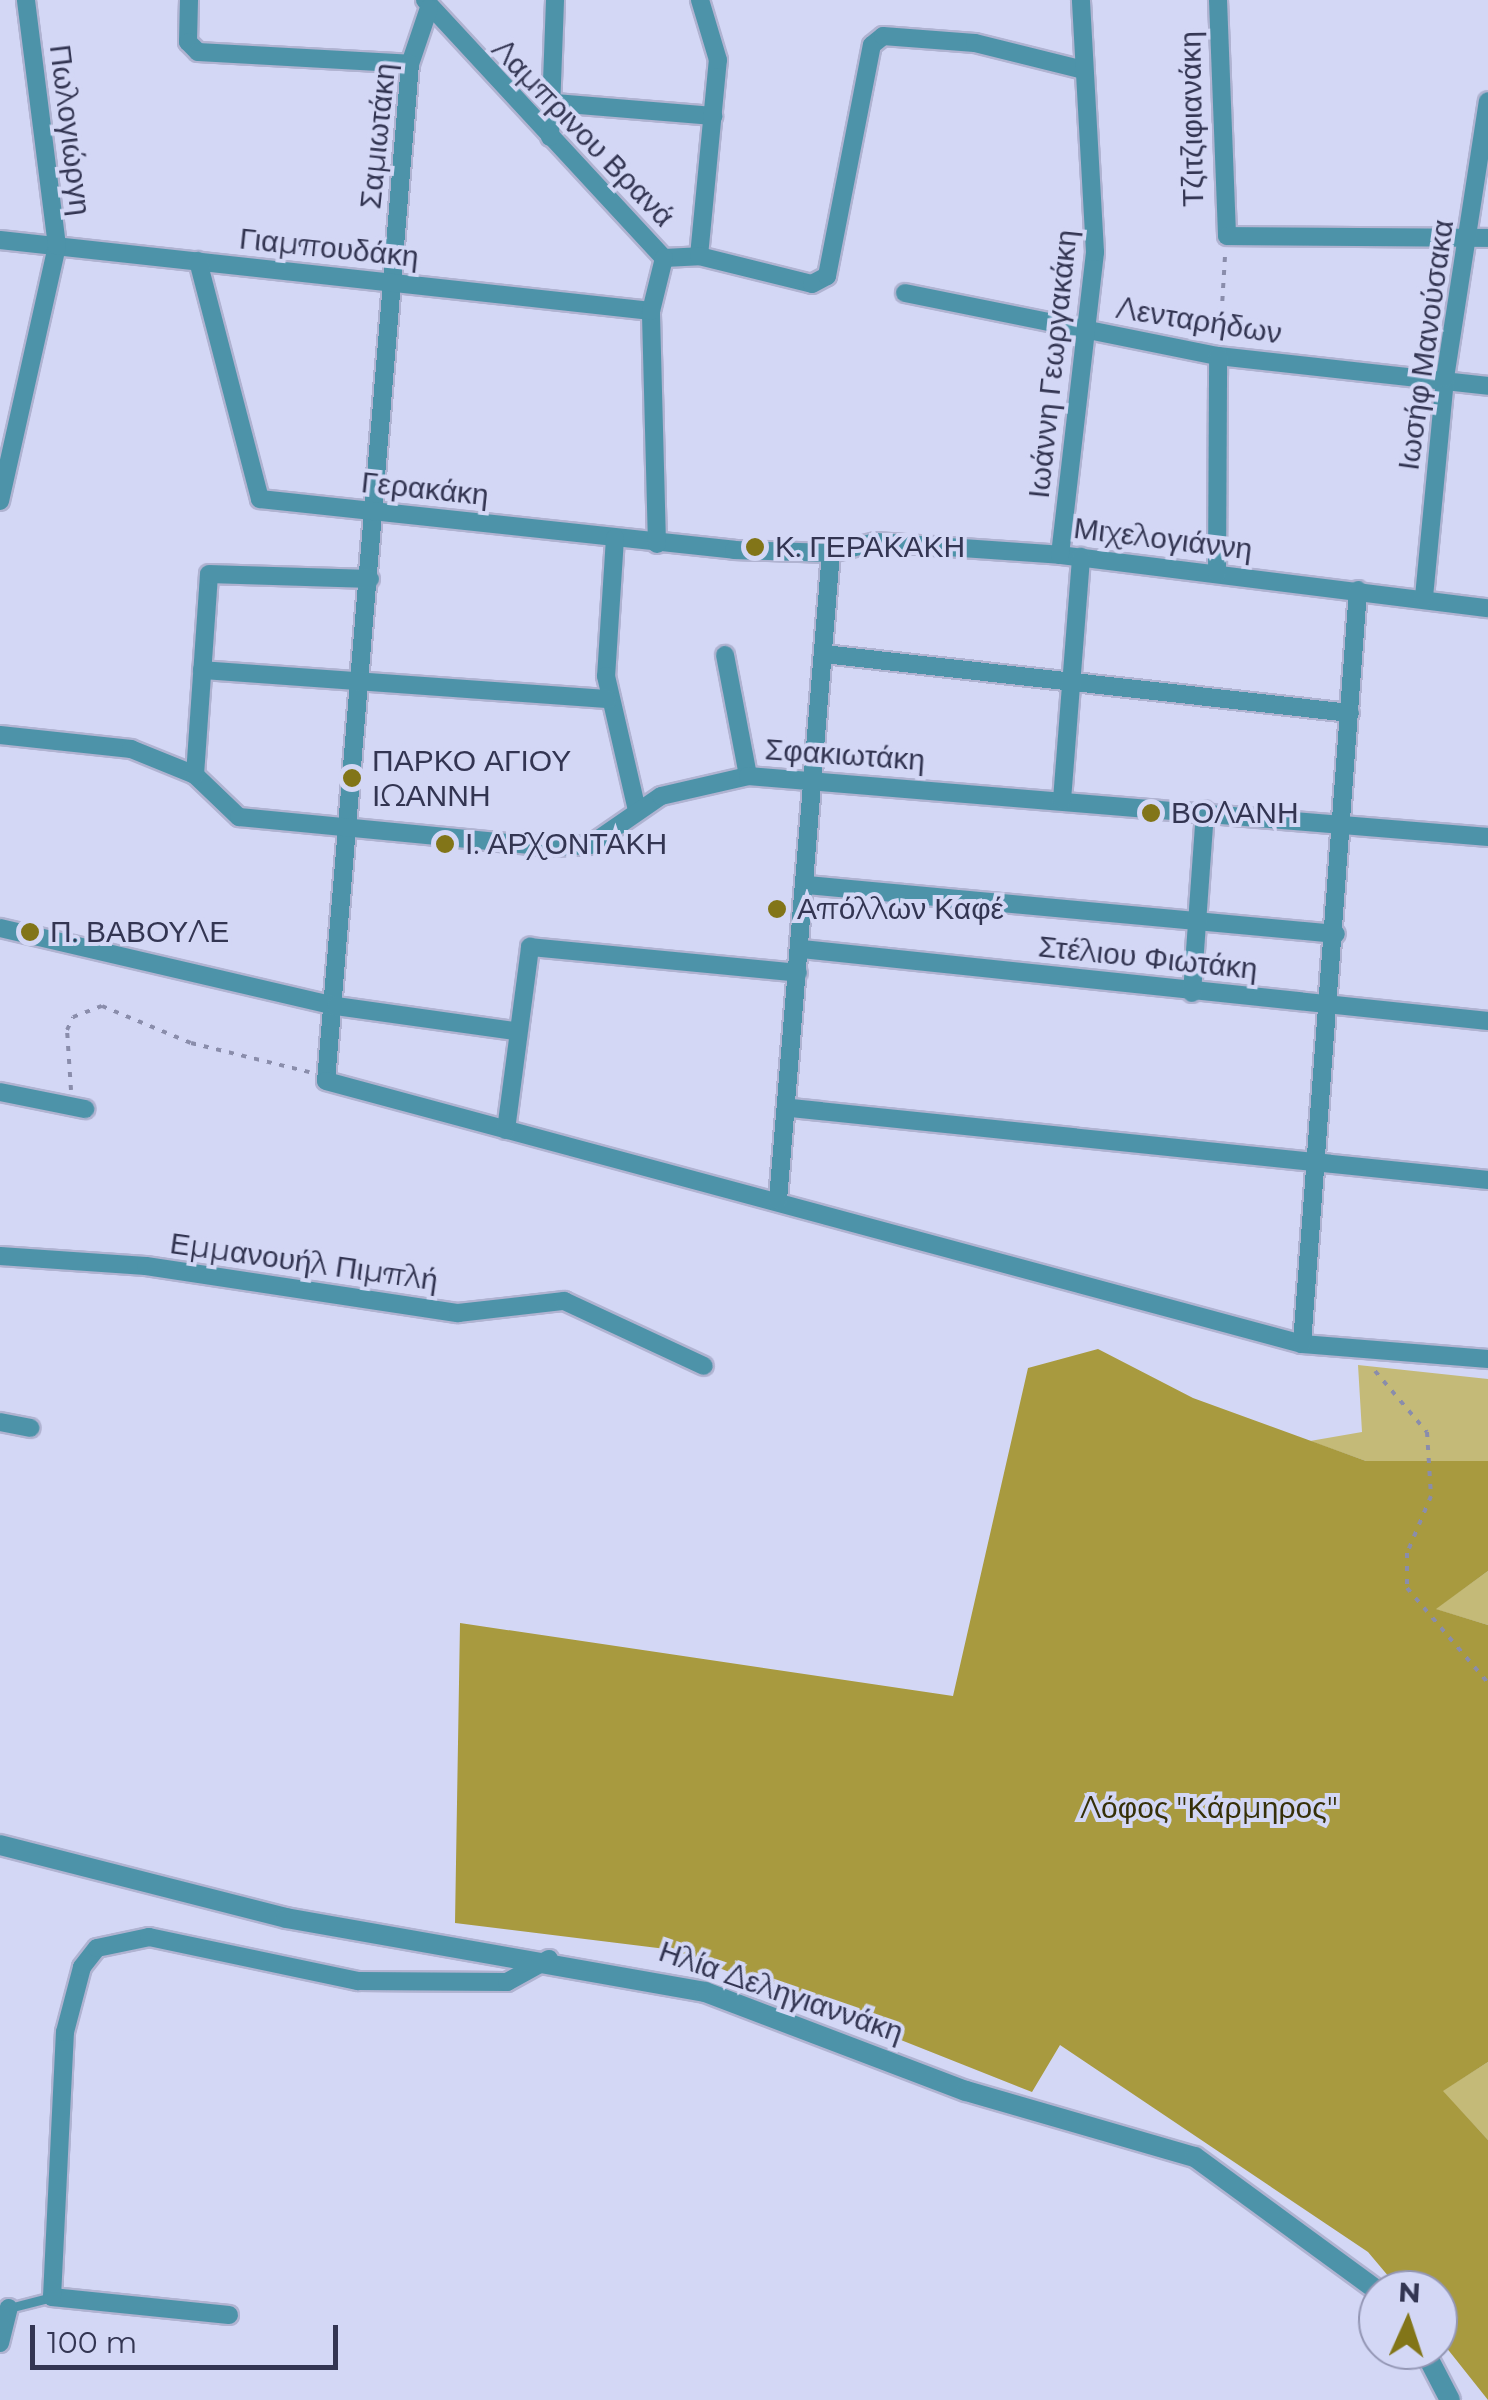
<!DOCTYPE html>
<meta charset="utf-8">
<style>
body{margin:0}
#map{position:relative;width:1488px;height:2400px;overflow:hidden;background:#d3d7f5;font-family:Montserrat,sans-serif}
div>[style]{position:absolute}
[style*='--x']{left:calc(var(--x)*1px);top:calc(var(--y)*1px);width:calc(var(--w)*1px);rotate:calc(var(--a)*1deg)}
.green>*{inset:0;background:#c4ba78}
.forest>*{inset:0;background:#a89a3f}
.path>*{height:4px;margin-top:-2px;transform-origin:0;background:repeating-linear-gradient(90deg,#8a8dab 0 5px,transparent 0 13px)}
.roads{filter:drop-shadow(2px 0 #b0b3d1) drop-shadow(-2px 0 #b0b3d1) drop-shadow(0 2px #b0b3d1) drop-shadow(0 -2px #b0b3d1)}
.service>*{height:9px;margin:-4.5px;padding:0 4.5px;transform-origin:4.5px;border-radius:4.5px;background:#4d93a9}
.minor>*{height:18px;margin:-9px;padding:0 9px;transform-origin:9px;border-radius:9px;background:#4d93a9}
.tertiary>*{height:20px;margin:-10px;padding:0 10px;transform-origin:10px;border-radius:10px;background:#4d93a9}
.dots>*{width:28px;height:28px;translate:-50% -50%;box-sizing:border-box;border:5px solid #d3d7f5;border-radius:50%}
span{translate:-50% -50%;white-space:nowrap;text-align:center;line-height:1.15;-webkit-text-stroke:8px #d3d7f5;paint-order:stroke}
.street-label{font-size:30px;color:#333552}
.poi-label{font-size:30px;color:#333552}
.left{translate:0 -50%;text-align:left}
.park-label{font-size:30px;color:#363008}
.north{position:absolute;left:1358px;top:2270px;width:100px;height:100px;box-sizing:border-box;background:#d3d7f5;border:2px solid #9396b4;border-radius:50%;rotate:3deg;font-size:28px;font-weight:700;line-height:40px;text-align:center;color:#333552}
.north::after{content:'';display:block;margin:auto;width:35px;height:45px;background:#827518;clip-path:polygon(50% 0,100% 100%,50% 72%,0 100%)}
.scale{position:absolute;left:30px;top:2325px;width:308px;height:45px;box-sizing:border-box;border:5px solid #333552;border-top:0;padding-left:12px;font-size:30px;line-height:35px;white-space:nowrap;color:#333552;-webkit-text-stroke:8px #d3d7f5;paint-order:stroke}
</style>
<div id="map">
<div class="green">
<i style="clip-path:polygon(1358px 1365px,1488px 1379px,1488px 1461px,1366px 1461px,1310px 1441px,1362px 1432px)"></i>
<i style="clip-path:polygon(1488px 1571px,1488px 1625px,1435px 1609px)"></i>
<i style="clip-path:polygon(1488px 2062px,1488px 2140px,1442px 2091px)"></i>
</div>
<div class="forest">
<i style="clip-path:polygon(1098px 1349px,1193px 1398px,1366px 1461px,1488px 1461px,1488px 1571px,1436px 1609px,1488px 1625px,1488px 2062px,1443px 2091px,1488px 2140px,1488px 2400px,1438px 2337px,1438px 2290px,1400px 2290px,1368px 2252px,1060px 2045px,1032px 2092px,674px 1950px,455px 1923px,460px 1623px,953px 1696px,1028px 1368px)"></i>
</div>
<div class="path">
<i style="--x:1220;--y:340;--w:84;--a:-86.6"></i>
<i style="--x:71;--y:1090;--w:60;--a:-93.8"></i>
<i style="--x:67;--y:1030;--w:14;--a:-65"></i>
<i style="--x:73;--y:1017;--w:31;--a:-21"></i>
<i style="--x:102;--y:1006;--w:96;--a:22.6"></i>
<i style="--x:191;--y:1043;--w:122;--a:13.8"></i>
<i style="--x:1375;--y:1371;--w:80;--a:49.6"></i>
<i style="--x:1427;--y:1432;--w:64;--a:86.4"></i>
<i style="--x:1431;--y:1496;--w:62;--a:112.8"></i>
<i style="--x:1407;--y:1553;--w:35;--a:90"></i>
<i style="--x:1407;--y:1588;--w:125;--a:49.5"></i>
</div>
<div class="roads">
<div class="service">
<i style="--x:9;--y:2308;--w:44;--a:-14.3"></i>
</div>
<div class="minor">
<i style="--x:189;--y:0;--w:42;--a:91.4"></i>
<i style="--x:188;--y:42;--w:14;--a:45"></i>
<i style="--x:198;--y:52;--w:212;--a:3.2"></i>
<i style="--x:425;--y:0;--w:352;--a:47.2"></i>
<i style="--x:1218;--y:0;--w:236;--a:87.8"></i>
<i style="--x:1227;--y:236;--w:261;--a:0.4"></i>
<i style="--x:429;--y:8;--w:59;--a:108.7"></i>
<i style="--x:410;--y:64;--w:1020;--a:94.72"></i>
<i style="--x:326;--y:1081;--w:1011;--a:15.08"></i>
<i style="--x:1302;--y:1344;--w:187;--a:4.6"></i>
<i style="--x:555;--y:103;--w:159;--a:4.7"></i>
<i style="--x:550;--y:137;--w:137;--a:-87.9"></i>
<i style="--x:0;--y:240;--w:655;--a:6.22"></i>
<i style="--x:699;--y:256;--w:197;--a:-84.5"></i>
<i style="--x:718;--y:60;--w:63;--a:-106.7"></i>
<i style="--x:664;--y:258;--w:35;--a:-3"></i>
<i style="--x:699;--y:256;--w:116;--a:13.9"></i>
<i style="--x:812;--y:284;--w:17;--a:-28"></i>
<i style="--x:827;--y:276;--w:235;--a:-79"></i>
<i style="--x:872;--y:45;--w:14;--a:-39"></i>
<i style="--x:883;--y:36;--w:92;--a:4.4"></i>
<i style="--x:975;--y:43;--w:111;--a:14"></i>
<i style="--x:198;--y:261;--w:246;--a:75.4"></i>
<i style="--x:260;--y:499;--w:477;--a:6.1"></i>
<i style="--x:734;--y:550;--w:97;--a:1.8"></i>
<i style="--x:831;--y:553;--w:46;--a:-13.7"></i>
<i style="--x:876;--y:542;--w:184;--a:4"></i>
<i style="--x:1060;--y:555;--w:431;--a:7.1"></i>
<i style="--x:905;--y:293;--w:319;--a:11.4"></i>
<i style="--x:1218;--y:356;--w:272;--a:6.3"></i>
<i style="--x:0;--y:501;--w:261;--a:-77.4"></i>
<i style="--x:57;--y:246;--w:248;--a:-97.2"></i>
<i style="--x:615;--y:538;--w:138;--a:93.7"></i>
<i style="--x:606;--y:676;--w:138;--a:77"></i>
<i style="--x:657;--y:544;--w:233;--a:-91.5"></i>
<i style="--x:651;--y:311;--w:55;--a:-76.2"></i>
<i style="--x:1060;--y:555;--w:305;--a:-83.4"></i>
<i style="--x:1095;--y:252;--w:252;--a:-93.2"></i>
<i style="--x:1217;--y:573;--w:217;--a:-89.7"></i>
<i style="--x:1424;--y:597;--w:220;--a:-84.5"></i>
<i style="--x:1445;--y:378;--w:280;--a:-81.2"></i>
<i style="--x:824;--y:654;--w:529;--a:6.4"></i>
<i style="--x:725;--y:655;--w:123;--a:79.2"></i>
<i style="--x:202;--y:670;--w:407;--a:4.1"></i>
<i style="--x:0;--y:735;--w:132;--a:6.1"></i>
<i style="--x:131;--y:749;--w:69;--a:22.1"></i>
<i style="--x:195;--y:775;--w:61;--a:43.7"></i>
<i style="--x:239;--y:817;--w:314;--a:5.5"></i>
<i style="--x:552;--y:847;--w:38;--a:-3"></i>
<i style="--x:590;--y:845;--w:86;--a:-34.6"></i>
<i style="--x:661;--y:796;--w:89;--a:-12.9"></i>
<i style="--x:748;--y:776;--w:743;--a:4.71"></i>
<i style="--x:195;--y:775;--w:201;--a:-86"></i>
<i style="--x:209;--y:574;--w:161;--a:1.8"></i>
<i style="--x:1062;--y:800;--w:244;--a:-85.5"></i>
<i style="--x:807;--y:885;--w:531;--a:5.29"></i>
<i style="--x:0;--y:928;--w:345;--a:13.1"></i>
<i style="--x:336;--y:1006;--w:181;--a:8"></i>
<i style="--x:802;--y:949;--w:690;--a:5.99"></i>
<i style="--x:1192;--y:993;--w:183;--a:-85.9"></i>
<i style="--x:0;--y:1092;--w:87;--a:11.3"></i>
<i style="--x:791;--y:1108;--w:701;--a:5.9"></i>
<i style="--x:506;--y:1130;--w:185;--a:-82.5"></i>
<i style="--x:530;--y:947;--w:269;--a:5.5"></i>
<i style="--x:778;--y:1200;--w:649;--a:-85.32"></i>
<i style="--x:0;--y:1256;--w:146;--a:3.9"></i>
<i style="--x:146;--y:1266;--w:316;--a:8.6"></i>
<i style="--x:458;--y:1313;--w:107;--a:-6.5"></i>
<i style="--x:564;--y:1301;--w:154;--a:24.9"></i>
<i style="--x:1302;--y:1344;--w:756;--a:-85.75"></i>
<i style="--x:0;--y:1422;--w:31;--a:11"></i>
<i style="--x:229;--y:2315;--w:178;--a:-174.2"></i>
<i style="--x:52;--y:2297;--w:265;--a:-87.2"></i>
<i style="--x:65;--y:2032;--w:67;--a:-75.3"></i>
<i style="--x:82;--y:1967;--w:24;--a:-52"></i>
<i style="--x:97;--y:1948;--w:53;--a:-11.9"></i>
<i style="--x:149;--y:1937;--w:214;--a:11.9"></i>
<i style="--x:358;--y:1981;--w:149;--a:0.4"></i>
<i style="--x:507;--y:1982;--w:48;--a:-28.7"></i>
<i style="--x:0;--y:2343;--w:36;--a:-76"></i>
</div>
<div class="tertiary">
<i style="--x:0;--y:1845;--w:295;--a:14.3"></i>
<i style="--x:286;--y:1918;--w:425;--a:10"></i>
<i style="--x:705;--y:1992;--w:279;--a:20.8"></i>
<i style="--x:966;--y:2091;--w:238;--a:16.1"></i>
<i style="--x:1195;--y:2157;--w:227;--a:36.2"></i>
<i style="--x:1424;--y:2350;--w:56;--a:62.5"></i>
</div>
</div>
<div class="dots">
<i style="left:755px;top:547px;background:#827518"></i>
<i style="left:352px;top:778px;background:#827518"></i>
<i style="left:1151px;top:813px;background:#827518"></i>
<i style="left:445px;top:844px;background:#827518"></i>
<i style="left:777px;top:909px;background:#827518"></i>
<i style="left:30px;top:932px;background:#827518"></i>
</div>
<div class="street-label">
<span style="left:1192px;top:119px;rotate:-91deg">Τζιτζιφιανάκη</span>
<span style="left:70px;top:130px;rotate:83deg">Πωλογιώργη</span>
<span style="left:583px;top:133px;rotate:46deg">Λαμπρινου Βρανά</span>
<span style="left:378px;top:136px;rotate:-84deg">Σαμιωτάκη</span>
<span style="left:329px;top:248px;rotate:6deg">Γιαμπουδάκη</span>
<span style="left:1199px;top:321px;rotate:9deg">Λενταρήδων</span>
<span style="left:1426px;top:345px;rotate:-82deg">Ιωσήφ Μανούσακα</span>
<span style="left:1053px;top:364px;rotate:-84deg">Ιωάννη Γεωργακάκη</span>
<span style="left:425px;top:489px;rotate:6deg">Γερακάκη</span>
<span style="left:1163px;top:539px;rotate:7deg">Μιχελογιάννη</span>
<span style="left:845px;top:755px;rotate:4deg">Σφακιωτάκη</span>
<span style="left:1148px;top:958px;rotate:6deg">Στέλιου Φιωτάκη</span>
<span style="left:304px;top:1262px;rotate:8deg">Εµµανουήλ Πιµπλή</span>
<span style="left:781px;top:1992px;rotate:19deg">Ηλία Δεληγιαννάκη</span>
</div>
<div class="poi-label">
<span class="left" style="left:775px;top:547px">Κ. ΓΕΡΑΚΑΚΗ</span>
<span class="left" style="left:372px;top:778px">ΠΑΡΚΟ ΑΓΙΟΥ<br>ΙΩΑΝΝΗ</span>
<span class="left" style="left:1171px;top:813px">ΒΟΛΑΝΗ</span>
<span class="left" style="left:465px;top:844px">Ι. ΑΡΧΟΝΤΑΚΗ</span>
<span class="left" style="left:797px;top:909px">Απόλλων Καφέ</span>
<span class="left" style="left:50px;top:932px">Π. ΒΑΒΟΥΛΕ</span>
</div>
<div class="park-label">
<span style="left:1209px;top:1808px">Λόφος "Κάρμηρος"</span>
</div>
<div class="north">N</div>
<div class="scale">100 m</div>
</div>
